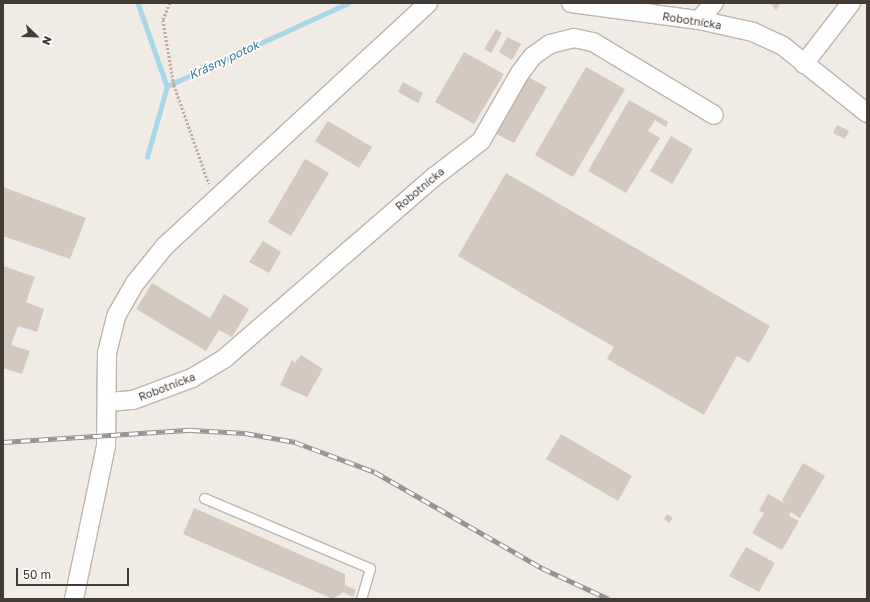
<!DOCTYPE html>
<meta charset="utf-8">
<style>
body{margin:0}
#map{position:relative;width:870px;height:602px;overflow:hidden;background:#f0ebe5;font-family:"Golos Text",sans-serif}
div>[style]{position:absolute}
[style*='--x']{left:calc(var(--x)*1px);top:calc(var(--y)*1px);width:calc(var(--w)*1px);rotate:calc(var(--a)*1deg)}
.stream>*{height:4.5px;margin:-2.25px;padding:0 2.25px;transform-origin:2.25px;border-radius:2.25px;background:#a7d7e8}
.building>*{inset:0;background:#d4c8bf}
.path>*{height:2.5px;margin-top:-1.25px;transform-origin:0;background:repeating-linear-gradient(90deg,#bbab9b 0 2px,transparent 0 4px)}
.roads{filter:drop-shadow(1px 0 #beb5ac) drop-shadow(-1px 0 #beb5ac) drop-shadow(0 1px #beb5ac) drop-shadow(0 -1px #beb5ac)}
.lane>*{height:9px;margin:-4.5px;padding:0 4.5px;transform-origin:4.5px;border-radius:4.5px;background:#fff}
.street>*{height:18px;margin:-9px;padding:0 9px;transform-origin:9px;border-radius:9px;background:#fff}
.rail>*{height:4.5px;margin-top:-2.25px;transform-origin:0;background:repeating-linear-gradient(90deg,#fff 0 9px,#949494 0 18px);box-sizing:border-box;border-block:1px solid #949494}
span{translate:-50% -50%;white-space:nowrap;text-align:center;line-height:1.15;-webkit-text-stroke:3px #fff;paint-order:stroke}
.street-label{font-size:11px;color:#423b35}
.water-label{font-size:12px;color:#367994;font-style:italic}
.frame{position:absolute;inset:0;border:4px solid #423b35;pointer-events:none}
.north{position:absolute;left:16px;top:16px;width:40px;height:40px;-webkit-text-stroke:3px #fff;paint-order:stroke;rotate:113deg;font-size:11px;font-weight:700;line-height:16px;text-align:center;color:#423b35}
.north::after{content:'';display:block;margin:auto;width:14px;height:18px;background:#423b35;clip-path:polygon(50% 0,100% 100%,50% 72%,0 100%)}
.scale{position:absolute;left:16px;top:568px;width:113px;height:18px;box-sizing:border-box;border:2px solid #423b35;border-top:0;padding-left:5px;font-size:12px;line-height:14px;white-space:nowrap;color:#423b35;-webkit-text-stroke:3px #fff;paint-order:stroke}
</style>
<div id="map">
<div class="stream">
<i style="--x:138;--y:3;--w:88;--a:70.7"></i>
<i style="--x:147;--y:157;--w:74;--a:-74.3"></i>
<i style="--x:167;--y:86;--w:199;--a:-24.6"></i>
</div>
<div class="building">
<i style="clip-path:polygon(770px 3px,779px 3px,780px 4px,776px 10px)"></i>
<i style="clip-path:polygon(496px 29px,502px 33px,491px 53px,484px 49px)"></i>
<i style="clip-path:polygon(507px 37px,521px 44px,512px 60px,499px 52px)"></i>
<i style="clip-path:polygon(464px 52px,504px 74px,474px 124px,435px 102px)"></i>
<i style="clip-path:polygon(586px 67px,625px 89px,573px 177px,535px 155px)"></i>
<i style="clip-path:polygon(526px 76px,547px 87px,514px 143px,493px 132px)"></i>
<i style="clip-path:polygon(403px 82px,423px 93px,418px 103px,398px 92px)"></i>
<i style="clip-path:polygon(629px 100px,668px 122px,666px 127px,655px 120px,648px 131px,660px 138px,626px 193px,588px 171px)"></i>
<i style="clip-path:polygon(328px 121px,372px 147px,359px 168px,315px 141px)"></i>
<i style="clip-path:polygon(837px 125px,849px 131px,845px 139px,833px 133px)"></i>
<i style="clip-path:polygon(671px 136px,693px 149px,672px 184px,650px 171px)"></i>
<i style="clip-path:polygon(305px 159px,329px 173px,291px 236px,268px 222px)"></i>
<i style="clip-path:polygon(506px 173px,770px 326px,749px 363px,737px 356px,704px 415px,607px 359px,614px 347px,458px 256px)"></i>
<i style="clip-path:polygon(3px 187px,86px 218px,70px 259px,3px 236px)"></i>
<i style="clip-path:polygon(263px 241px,281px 252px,269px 273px,249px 262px)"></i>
<i style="clip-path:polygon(3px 266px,35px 277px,26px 302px,44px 309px,37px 332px,18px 326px,11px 345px,30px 351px,22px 374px,3px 368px)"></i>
<i style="clip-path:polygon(152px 283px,210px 318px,224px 294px,249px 309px,232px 337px,219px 330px,206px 351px,136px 309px)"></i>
<i style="clip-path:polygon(301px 355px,323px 369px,307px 397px,280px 385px,292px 360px,295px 363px)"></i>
<i style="clip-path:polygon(561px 434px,632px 476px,618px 501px,546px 459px)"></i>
<i style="clip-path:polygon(803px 463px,825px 476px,800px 518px,791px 512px,789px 516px,799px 521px,782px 550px,752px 533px,764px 513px,759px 511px,768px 494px,786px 504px,782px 500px)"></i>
<i style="clip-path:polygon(194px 508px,345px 574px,345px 585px,356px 590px,353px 597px,343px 592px,333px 599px,183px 534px)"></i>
<i style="clip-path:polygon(667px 514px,673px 518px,669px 523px,664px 519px)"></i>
<i style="clip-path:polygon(746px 547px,775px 563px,759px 592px,729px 576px)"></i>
</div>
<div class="path">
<i style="--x:170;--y:3;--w:18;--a:112"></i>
<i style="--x:163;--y:20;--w:66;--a:80.4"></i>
<i style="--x:174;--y:85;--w:105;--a:70.5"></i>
</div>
<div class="roads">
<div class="lane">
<i style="--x:204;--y:498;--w:180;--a:22.9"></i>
<i style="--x:370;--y:568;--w:32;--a:106"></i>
</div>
<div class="street">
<i style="--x:571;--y:3;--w:129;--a:7.6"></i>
<i style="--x:699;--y:20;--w:55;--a:12.5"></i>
<i style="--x:753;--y:32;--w:33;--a:25"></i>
<i style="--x:783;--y:46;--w:107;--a:38.6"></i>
<i style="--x:699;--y:20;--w:23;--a:-49"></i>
<i style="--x:804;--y:64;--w:77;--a:-52.4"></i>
<i style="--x:109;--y:402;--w:24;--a:-5"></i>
<i style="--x:133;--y:400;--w:63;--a:-20.4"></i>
<i style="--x:192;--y:378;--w:39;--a:-31"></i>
<i style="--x:225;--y:358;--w:276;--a:-40.9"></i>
<i style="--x:434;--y:177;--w:59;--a:-37.5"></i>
<i style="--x:481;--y:141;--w:78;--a:-60.2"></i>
<i style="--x:520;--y:73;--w:21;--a:-53"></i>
<i style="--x:533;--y:56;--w:21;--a:-35"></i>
<i style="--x:550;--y:44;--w:25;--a:-14"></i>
<i style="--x:574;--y:38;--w:19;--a:12"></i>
<i style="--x:593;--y:42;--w:141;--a:31.1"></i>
<i style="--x:74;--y:599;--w:156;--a:-78.2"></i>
<i style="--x:106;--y:446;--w:93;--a:-89.4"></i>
<i style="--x:107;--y:353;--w:38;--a:-76"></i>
<i style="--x:116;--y:316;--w:39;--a:-60"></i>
<i style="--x:136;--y:282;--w:46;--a:-51.1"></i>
<i style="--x:165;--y:246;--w:358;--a:-42.7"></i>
</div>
</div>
<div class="rail">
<i style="--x:3;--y:442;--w:188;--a:-3.7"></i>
<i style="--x:191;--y:430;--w:54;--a:3.2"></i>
<i style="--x:245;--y:433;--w:51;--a:10.2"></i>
<i style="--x:295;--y:442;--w:85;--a:20.6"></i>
<i style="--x:375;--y:472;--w:193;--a:29.9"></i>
<i style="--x:542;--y:568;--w:74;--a:24.8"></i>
</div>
<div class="street-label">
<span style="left:692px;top:21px;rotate:9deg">Robotnícka</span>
<span style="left:420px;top:189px;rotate:-40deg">Robotnícka</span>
<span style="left:167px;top:387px;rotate:-21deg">Robotnícka</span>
</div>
<div class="water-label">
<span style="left:224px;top:60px;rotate:-25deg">Krásny potok</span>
</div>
<div class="frame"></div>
<div class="north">N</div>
<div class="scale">50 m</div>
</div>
